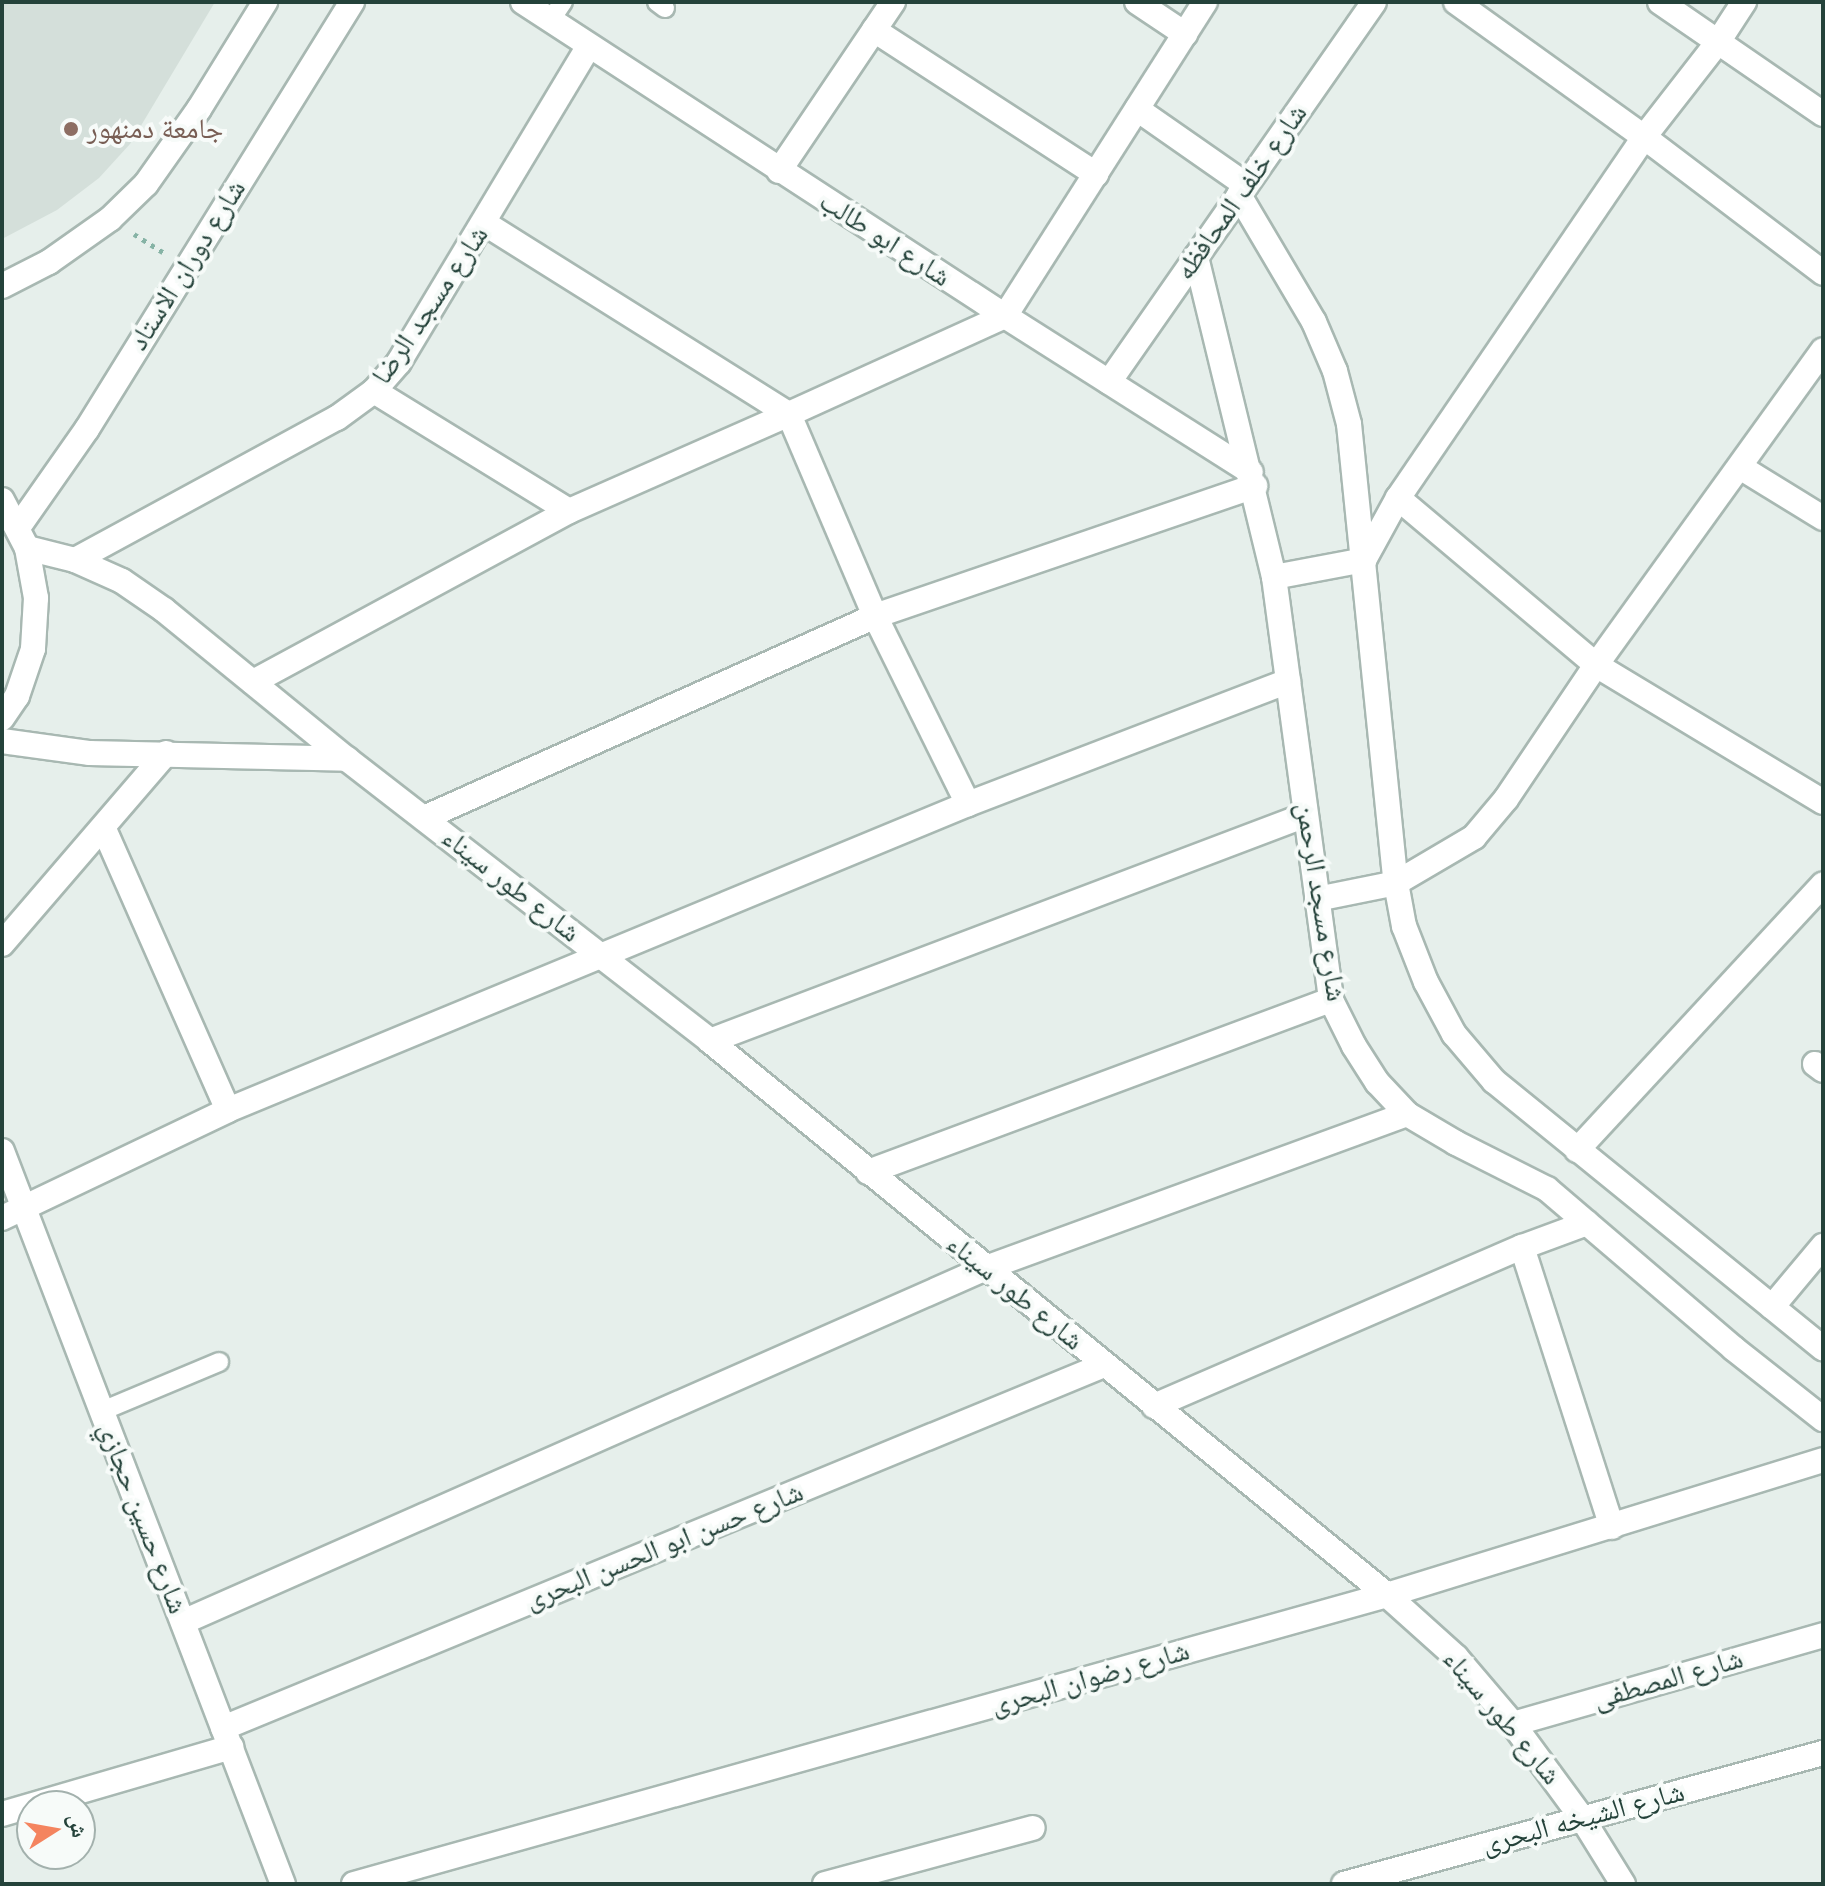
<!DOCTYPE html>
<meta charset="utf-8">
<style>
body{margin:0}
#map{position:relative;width:1825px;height:1886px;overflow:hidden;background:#e6efeb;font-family:"Varela Round","Noto Naskh Arabic",sans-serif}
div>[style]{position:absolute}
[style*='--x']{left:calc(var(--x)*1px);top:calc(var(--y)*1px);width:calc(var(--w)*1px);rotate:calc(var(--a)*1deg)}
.built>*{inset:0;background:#d4dfda}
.path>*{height:5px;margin-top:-2.5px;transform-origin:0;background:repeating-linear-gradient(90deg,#86b3a5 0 4px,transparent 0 10px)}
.roads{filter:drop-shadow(2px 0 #a8b8b2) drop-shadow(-2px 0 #a8b8b2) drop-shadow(0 2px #a8b8b2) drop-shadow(0 -2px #a8b8b2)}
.service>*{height:18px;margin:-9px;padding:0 9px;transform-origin:9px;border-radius:9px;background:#fff}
.minor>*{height:24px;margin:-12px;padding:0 12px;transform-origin:12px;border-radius:12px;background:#fff}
.tertiary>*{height:24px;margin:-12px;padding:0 12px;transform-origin:12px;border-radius:12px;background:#fff}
.secondary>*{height:24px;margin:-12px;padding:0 12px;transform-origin:12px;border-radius:12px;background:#fff}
.dots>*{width:22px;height:22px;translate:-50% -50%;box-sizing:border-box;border:4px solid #f7fbf9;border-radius:50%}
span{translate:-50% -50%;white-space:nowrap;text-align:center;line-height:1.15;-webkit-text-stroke:8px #f7fbf9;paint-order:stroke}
.education-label{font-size:28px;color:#785e54}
.left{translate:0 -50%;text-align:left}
.street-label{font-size:28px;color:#24423a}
.frame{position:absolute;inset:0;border:4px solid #24423a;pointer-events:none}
.north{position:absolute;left:16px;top:1790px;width:80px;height:80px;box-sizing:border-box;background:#f7fbf9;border:2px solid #a3b1ad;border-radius:50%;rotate:79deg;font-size:22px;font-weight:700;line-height:32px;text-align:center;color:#24423a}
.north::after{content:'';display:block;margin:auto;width:28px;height:36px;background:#f4845f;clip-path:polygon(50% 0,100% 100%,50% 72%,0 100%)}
</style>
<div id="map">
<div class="built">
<i style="clip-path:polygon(2px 2px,215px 2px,130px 144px,99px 178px,57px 210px,2px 239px)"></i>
</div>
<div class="path">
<i style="--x:134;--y:234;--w:34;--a:32"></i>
</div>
<div class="roads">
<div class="service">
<i style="--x:657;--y:2;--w:10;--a:37"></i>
<i style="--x:550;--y:21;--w:23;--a:-56"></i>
<i style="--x:102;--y:1411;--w:127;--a:-22.7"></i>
</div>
<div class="minor">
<i style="--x:523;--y:2;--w:575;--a:33.08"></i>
<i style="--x:1005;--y:316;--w:291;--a:32.4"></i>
<i style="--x:1137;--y:2;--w:58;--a:33.7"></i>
<i style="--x:1456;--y:2;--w:231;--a:35.7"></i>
<i style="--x:1644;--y:137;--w:225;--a:37.2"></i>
<i style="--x:1660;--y:2;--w:198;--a:34.5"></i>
<i style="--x:874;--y:30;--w:265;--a:33"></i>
<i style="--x:1137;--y:109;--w:133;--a:34.9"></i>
<i style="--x:779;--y:171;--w:204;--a:-56"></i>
<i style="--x:1239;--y:195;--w:147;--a:59.4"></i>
<i style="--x:1314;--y:322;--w:53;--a:66.8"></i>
<i style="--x:1335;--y:371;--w:55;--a:75.2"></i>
<i style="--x:1349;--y:424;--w:461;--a:84.2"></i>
<i style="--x:1396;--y:883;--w:44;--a:79.5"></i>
<i style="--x:1404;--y:926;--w:60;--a:68.6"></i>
<i style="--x:1426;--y:982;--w:59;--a:61.7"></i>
<i style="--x:1454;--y:1034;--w:62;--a:49.6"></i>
<i style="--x:1494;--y:1081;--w:424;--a:39.1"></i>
<i style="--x:484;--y:223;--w:360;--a:32.1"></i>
<i style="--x:789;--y:414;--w:240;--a:156.2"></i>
<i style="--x:1196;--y:257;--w:329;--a:76.3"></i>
<i style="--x:1274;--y:577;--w:427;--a:82.3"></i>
<i style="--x:1331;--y:1000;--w:51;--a:63.4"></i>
<i style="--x:1354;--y:1046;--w:43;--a:57.4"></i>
<i style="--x:1377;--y:1082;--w:44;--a:46.8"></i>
<i style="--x:1407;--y:1114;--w:57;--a:30.6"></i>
<i style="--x:1456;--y:1143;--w:102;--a:26.8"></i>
<i style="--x:1547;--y:1189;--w:245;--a:40.5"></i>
<i style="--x:1733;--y:1348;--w:115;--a:38.3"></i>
<i style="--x:1109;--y:382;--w:463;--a:-55.1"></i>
<i style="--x:1740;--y:467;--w:97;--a:31.6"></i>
<i style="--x:1398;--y:498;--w:259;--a:40.1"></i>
<i style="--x:1596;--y:665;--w:388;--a:-54.2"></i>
<i style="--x:75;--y:560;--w:298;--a:-28.5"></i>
<i style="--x:337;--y:418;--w:46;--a:-36.1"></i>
<i style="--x:374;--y:391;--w:38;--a:-49"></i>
<i style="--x:399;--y:362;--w:366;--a:-59"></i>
<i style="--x:1274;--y:577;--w:92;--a:-10.7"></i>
<i style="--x:1364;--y:560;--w:71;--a:-61.3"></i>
<i style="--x:1398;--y:498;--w:437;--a:-55.7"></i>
<i style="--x:1644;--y:137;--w:120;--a:-52.1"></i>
<i style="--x:1718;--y:42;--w:48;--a:-57"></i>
<i style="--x:253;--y:682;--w:359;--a:-28.4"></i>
<i style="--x:569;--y:511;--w:229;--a:-148.4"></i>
<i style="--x:968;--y:804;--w:210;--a:-116.3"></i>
<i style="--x:875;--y:616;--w:220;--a:-113.1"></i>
<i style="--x:789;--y:414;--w:237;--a:-24.4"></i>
<i style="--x:1005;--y:316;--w:372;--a:-57.5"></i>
<i style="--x:424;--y:818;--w:494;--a:-24.1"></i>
<i style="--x:875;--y:616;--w:402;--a:-18.9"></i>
<i style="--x:104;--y:829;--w:307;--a:66.2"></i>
<i style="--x:1317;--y:899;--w:81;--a:-11.4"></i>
<i style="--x:1396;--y:883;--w:91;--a:-30.5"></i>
<i style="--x:1474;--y:837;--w:50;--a:-49.9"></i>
<i style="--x:1506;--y:799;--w:161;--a:-56.1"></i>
<i style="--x:1596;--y:665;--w:265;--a:31.1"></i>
<i style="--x:2;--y:944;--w:252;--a:-49.3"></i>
<i style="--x:710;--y:1041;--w:637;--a:-20.77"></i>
<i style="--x:1815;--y:1064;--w:10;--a:37"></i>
<i style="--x:1577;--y:1150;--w:362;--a:-47.2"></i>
<i style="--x:868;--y:1172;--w:494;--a:-20.4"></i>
<i style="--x:2;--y:1218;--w:250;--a:-25.5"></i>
<i style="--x:228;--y:1110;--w:801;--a:-22.47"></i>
<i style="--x:968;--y:804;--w:343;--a:-21"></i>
<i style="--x:1522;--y:1247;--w:294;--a:72.2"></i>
<i style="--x:1772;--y:1307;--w:80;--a:-50.1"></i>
<i style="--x:1154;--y:1406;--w:401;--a:-23.4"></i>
<i style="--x:1522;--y:1247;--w:69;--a:-20.3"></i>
<i style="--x:183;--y:1622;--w:878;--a:-23.79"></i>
<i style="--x:986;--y:1268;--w:448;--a:-20.1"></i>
<i style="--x:1513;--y:1724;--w:323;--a:-16"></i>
<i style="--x:223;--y:1728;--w:953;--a:-22.39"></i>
<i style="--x:2;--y:1814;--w:239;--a:-16.3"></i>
<i style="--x:354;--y:1884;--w:1073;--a:-15.63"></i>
<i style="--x:1387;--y:1595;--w:456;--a:-17.2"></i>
<i style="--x:825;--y:1884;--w:215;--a:-15.1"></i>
<i style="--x:1344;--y:1884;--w:497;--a:-15.3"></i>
</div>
<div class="tertiary">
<i style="--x:27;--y:548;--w:49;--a:14"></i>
<i style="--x:75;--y:560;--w:51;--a:24.1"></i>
<i style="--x:122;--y:581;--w:51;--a:34.6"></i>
<i style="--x:164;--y:610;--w:236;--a:39.2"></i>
<i style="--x:347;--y:759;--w:460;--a:37.8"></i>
<i style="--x:710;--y:1041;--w:875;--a:39.29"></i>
<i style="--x:1387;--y:1595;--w:93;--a:41.9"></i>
<i style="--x:1456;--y:1657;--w:88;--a:49.6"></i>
<i style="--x:1513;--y:1724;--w:117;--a:53.7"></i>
<i style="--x:1582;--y:1818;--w:78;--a:58.2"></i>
<i style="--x:2;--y:741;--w:89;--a:7.8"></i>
<i style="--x:90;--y:753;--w:257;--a:1.3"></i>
</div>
<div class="secondary">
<i style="--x:2;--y:286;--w:53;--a:-27.1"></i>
<i style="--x:49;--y:262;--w:75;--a:-35.2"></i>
<i style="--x:110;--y:219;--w:50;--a:-44.2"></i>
<i style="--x:146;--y:184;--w:92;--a:-54.8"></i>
<i style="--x:199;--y:109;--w:126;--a:-58.3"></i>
<i style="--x:2;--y:500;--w:54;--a:62.5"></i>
<i style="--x:27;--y:548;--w:51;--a:79.8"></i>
<i style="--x:36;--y:598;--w:51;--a:93.4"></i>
<i style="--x:33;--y:649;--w:50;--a:108.8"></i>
<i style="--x:17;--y:696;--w:27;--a:124"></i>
<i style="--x:19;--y:526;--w:118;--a:-55"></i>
<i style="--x:87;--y:429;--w:503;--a:-58.18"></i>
<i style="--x:2;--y:1151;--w:785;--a:69.03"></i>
</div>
</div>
<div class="dots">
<i style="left:71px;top:129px;background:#8d6e63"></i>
</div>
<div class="education-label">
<span class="left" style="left:87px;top:129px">جامعة دمنهور</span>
</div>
<div class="street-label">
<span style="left:1241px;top:192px;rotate:-55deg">شارع خلف المحافظه</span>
<span style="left:885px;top:239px;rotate:33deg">شارع ابو طالب</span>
<span style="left:187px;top:265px;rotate:-58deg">شارع دوران الاستاد</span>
<span style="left:430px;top:305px;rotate:-56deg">شارع مسجد الرضا</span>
<span style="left:511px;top:885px;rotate:38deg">شارع طور سيناء</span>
<span style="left:1321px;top:902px;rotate:81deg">شارع مسجد الرحمن</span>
<span style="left:1015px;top:1292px;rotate:39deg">شارع طور سيناء</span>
<span style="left:143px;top:1518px;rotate:69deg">شارع حسين حجازي</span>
<span style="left:664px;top:1546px;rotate:-22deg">شارع حسن ابو الحسن البحرى</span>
<span style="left:1090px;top:1678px;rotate:-16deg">شارع رضوان البحرى</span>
<span style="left:1668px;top:1679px;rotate:-16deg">شارع المصطفى</span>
<span style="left:1502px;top:1717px;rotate:50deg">شارع طور سيناء</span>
<span style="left:1583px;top:1818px;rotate:-15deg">شارع الشيخه البحرى</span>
</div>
<div class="frame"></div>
<div class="north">ش</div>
</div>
